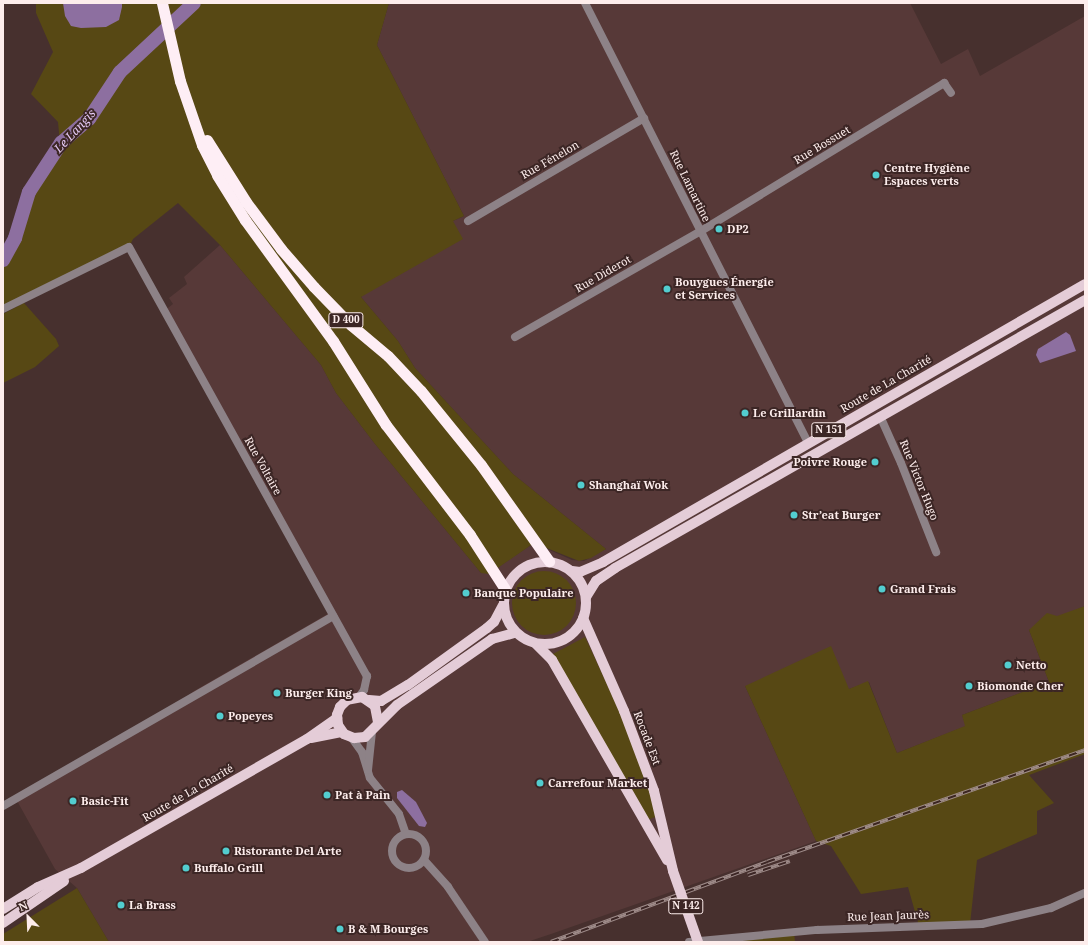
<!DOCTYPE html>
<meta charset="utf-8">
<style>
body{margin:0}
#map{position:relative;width:1088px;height:945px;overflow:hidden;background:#47302e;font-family:"Noto Serif",serif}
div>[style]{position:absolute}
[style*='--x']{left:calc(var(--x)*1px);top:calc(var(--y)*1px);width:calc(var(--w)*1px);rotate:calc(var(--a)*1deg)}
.built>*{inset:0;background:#573938}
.green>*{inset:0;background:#574814}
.round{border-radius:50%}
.water>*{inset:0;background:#8d6fa0}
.river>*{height:14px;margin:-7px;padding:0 7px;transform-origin:7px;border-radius:7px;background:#8d6fa0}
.minor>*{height:8px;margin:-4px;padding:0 4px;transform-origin:4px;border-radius:4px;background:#8d8287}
.minor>.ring{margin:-4px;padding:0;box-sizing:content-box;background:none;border:8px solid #8d8287;border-radius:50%}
.major>*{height:10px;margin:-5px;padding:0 5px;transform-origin:5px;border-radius:5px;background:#e4ccd7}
.major>.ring{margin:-5px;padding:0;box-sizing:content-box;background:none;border:10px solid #e4ccd7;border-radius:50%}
.highway>*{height:11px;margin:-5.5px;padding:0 5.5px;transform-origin:5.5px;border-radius:5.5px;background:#feeef5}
.rail>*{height:4px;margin-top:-2px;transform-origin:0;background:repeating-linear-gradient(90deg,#3c2625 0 8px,#9e8b89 0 16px);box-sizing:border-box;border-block:1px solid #9e8b89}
.major-bridge>*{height:10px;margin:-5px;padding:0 5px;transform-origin:5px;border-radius:5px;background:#e4ccd7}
.dots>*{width:11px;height:11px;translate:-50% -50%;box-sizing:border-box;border:2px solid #3c2625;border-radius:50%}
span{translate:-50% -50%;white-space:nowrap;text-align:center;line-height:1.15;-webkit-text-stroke:4px #3c2625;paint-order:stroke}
.shield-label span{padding:1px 3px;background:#3c2625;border:1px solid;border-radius:3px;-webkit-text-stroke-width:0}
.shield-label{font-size:10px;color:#fdedec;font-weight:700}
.street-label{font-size:11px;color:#fdedec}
.poi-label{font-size:11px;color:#fdedec;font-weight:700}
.left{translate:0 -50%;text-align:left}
.right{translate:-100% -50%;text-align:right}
.water-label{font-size:12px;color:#e6cbf7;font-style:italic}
.frame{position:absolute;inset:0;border:4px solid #fdedec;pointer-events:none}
.north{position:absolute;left:8px;top:897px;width:40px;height:40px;-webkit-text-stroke:3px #3c2625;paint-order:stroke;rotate:336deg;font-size:11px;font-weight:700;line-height:16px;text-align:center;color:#fdedec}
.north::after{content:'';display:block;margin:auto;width:14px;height:18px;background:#fdedec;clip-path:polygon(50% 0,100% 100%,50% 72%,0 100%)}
</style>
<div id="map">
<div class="built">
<i style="clip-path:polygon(389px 3px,910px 3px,941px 64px,968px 49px,980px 76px,1085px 16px,1085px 606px,1029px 630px,1049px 682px,962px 715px,966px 726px,897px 753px,869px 682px,849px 689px,745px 686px,816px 841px,551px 934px,527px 942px,109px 942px,77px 888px,55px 869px,16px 799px,160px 716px,194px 691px,331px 612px,164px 311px,173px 304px,169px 298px,187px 284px,184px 277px,220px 245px,321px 365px,336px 393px,375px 444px,481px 573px,494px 570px,534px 543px,572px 560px,584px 561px,606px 549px,513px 474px,415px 368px,398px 341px,361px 297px,453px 221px,464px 216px,377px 45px)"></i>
</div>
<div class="green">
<i style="clip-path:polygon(36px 3px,389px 3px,377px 45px,464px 216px,453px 221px,463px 239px,361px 297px,398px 341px,415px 368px,513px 474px,606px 549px,591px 558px,579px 561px,534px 543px,489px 574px,481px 573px,375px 444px,336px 393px,321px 365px,220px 245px,178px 203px,133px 239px,129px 247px,3px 309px,3px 260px,15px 238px,29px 192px,60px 143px,58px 122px,31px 94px,53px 52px,36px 13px)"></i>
<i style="clip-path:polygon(24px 303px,56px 339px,59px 346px,35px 367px,3px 383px,3px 314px)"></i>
<i class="round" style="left:512px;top:571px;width:64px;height:64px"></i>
<i style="clip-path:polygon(1085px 606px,1085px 754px,1029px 775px,1054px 803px,1037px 811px,1037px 834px,977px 860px,970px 924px,919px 926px,908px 887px,861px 894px,831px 846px,816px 841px,745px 686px,831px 646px,849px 689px,868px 681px,897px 753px,965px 726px,962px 715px,1049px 682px,1029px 630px,1047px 613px,1057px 616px)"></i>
<i style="clip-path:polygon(585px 637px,630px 734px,658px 816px,647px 820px,553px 654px)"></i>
<i style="clip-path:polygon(77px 888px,109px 942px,3px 942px,3px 934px)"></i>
<i style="clip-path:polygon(794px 932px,795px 942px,689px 942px)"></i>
</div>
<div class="water">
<i style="clip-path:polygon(63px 3px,122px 3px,122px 7px,119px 20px,106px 27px,81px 28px,71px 26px,65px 16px)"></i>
<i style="clip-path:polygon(1066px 332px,1070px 335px,1076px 351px,1040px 363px,1036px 355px,1038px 349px)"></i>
<i style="clip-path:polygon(402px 790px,416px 802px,427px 823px,425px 827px,419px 826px,397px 798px,397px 792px)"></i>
</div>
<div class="river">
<i style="--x:3;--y:260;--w:25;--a:-61"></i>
<i style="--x:15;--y:238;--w:48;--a:-73.1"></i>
<i style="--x:29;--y:192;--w:59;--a:-56.9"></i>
<i style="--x:61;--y:143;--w:37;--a:-41"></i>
<i style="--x:89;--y:119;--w:56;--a:-56.6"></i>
<i style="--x:120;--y:72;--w:101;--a:-43"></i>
</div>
<div class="minor">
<i style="--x:585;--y:3;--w:492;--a:63.1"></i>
<i style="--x:468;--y:221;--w:204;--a:-30.3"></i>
<i style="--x:3;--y:309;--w:140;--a:-26.2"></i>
<i style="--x:129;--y:247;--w:491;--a:61"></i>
<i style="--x:367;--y:676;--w:14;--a:102"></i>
<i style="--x:364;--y:690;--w:9;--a:126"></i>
<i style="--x:515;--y:337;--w:214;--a:-29.7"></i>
<i style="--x:701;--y:231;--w:285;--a:-31.3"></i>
<i style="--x:944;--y:83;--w:12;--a:55"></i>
<i style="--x:880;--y:416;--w:51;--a:65.9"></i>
<i style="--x:901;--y:463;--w:96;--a:68.5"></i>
<i style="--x:351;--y:737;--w:19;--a:54"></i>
<i style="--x:362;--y:752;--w:27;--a:73"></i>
<i style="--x:370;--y:778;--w:46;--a:51.1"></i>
<i style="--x:399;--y:814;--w:21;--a:71"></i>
<i style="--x:368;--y:770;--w:37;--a:-84"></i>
<i style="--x:3;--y:806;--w:381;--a:-29.9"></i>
<i class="ring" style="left:392px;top:834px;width:26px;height:26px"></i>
<i style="--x:424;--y:860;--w:36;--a:48"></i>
<i style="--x:448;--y:887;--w:66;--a:56.1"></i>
<i style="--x:689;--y:942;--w:129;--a:-5.4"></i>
<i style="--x:817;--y:930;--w:165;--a:-2.1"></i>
<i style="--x:982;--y:924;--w:71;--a:-13.1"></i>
<i style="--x:1051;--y:908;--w:37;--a:-24"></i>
</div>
<div class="major">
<i class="ring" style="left:504px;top:562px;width:72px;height:72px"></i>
<i style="--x:572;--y:571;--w:8;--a:7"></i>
<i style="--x:580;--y:572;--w:25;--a:-23"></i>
<i style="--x:603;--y:562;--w:556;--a:-29.97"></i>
<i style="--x:586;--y:597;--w:19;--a:-58"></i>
<i style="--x:596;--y:581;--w:23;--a:-34"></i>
<i style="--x:615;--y:568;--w:541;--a:-29.69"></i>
<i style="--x:583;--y:618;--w:102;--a:66.2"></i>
<i style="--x:624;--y:711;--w:85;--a:69.4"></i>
<i style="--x:654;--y:791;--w:82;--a:76.6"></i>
<i style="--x:536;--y:644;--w:23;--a:45"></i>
<i style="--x:552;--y:660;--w:231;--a:60.1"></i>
<i style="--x:369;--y:700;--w:12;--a:5"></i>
<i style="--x:381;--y:701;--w:31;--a:-31"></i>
<i style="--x:408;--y:685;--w:97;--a:-35.8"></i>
<i style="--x:487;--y:628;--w:9;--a:-41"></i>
<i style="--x:494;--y:622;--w:19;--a:-62"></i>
<i style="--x:378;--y:722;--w:16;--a:-101"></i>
<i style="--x:375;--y:706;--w:16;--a:-145"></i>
<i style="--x:362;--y:697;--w:15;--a:169"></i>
<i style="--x:347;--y:700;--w:10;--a:135"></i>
<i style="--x:340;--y:707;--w:9;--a:111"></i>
<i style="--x:337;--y:715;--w:10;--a:84"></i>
<i style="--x:338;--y:725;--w:11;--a:56"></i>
<i style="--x:344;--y:734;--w:11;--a:22"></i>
<i style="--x:354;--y:738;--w:11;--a:-5"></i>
<i style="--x:365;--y:737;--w:45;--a:-45"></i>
<i style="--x:397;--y:705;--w:116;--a:-34.8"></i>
<i style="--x:492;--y:639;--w:24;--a:-15"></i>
<i style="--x:311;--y:738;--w:32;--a:-11"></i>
<i style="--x:3;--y:909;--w:41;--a:-32.2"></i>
<i style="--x:38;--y:887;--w:47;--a:-23.8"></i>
<i style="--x:81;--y:868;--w:260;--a:-29.7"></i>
<i style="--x:307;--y:739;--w:37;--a:-35"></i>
<i style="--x:3;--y:923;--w:74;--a:-34.5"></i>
</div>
<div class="highway">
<i style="--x:162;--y:3;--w:80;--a:77"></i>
<i style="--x:180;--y:81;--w:68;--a:71"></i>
<i style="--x:202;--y:145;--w:34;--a:63"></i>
<i style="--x:217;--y:175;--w:53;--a:58.1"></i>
<i style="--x:245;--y:220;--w:150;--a:54"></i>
<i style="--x:333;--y:341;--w:99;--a:57.8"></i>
<i style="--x:386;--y:425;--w:138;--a:52.6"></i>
<i style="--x:470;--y:535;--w:64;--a:57.1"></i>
<i style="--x:207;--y:140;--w:73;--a:57.8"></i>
<i style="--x:246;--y:202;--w:59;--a:53.3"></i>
<i style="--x:281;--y:249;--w:50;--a:49"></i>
<i style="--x:314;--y:287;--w:53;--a:45.8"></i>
<i style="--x:351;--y:325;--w:48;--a:40"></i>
<i style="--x:388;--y:356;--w:48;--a:46.7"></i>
<i style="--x:421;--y:391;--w:95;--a:51"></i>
<i style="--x:481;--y:465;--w:118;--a:54.7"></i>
</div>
<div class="rail">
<i style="--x:748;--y:875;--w:44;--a:-18.4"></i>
<i style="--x:551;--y:942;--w:230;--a:-20.3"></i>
<i style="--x:767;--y:862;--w:337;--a:-19.4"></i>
</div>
<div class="major-bridge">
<i style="--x:673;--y:871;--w:75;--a:70.6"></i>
</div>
<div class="dots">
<i style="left:876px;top:175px;background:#52cdcf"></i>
<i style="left:719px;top:229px;background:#52cdcf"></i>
<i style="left:667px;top:289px;background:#52cdcf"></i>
<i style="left:745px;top:413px;background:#52cdcf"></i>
<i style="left:875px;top:462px;background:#52cdcf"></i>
<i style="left:581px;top:485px;background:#52cdcf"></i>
<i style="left:794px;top:515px;background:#52cdcf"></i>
<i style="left:882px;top:589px;background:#52cdcf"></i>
<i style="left:466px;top:593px;background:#52cdcf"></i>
<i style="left:1008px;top:665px;background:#52cdcf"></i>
<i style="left:969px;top:686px;background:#52cdcf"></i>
<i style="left:277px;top:693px;background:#52cdcf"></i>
<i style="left:220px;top:716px;background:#52cdcf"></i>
<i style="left:540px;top:783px;background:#52cdcf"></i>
<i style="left:327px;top:795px;background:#52cdcf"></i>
<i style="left:73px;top:801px;background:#52cdcf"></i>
<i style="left:226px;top:851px;background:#52cdcf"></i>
<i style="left:186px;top:868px;background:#52cdcf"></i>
<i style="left:121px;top:905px;background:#52cdcf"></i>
<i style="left:340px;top:929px;background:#52cdcf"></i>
</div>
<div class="shield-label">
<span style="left:346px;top:320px">D 400</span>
<span style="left:829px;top:430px">N 151</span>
<span style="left:686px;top:906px">N 142</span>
</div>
<div class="street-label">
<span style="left:822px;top:145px;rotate:-31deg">Rue Bossuet</span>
<span style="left:550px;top:160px;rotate:-30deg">Rue Fénelon</span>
<span style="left:690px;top:186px;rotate:64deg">Rue Lamartine</span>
<span style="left:603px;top:274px;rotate:-30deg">Rue Diderot</span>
<span style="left:886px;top:384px;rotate:-30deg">Route de La Charité</span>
<span style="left:263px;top:466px;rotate:61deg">Rue Voltaire</span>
<span style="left:919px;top:480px;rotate:68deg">Rue Victor Hugo</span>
<span style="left:647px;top:738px;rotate:69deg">Rocade Est</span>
<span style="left:188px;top:793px;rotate:-30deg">Route de La Charité</span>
<span style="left:888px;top:916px;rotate:-2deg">Rue Jean Jaurès</span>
</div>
<div class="poi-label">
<span class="left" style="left:884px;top:175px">Centre Hygiène<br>Espaces verts</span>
<span class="left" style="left:727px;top:229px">DP2</span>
<span class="left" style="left:675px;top:289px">Bouygues Énergie<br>et Services</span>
<span class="left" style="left:753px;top:413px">Le Grillardin</span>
<span class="right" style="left:867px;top:462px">Poivre Rouge</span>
<span class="left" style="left:589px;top:485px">Shanghaï Wok</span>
<span class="left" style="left:802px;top:515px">Str’eat Burger</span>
<span class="left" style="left:890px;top:589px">Grand Frais</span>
<span class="left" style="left:474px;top:593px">Banque Populaire</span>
<span class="left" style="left:1016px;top:665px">Netto</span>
<span class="left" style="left:977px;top:686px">Biomonde Cher</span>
<span class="left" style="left:285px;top:693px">Burger King</span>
<span class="left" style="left:228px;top:716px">Popeyes</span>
<span class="left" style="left:548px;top:783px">Carrefour Market</span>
<span class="left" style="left:335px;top:795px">Pat à Pain</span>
<span class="left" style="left:81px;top:801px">Basic-Fit</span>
<span class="left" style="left:234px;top:851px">Ristorante Del Arte</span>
<span class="left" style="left:194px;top:868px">Buffalo Grill</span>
<span class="left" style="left:129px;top:905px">La Brass</span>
<span class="left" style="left:348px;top:929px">B &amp; M Bourges</span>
</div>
<div class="water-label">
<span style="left:75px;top:131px;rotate:-47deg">Le Langis</span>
</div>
<div class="frame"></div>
<div class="north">N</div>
</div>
